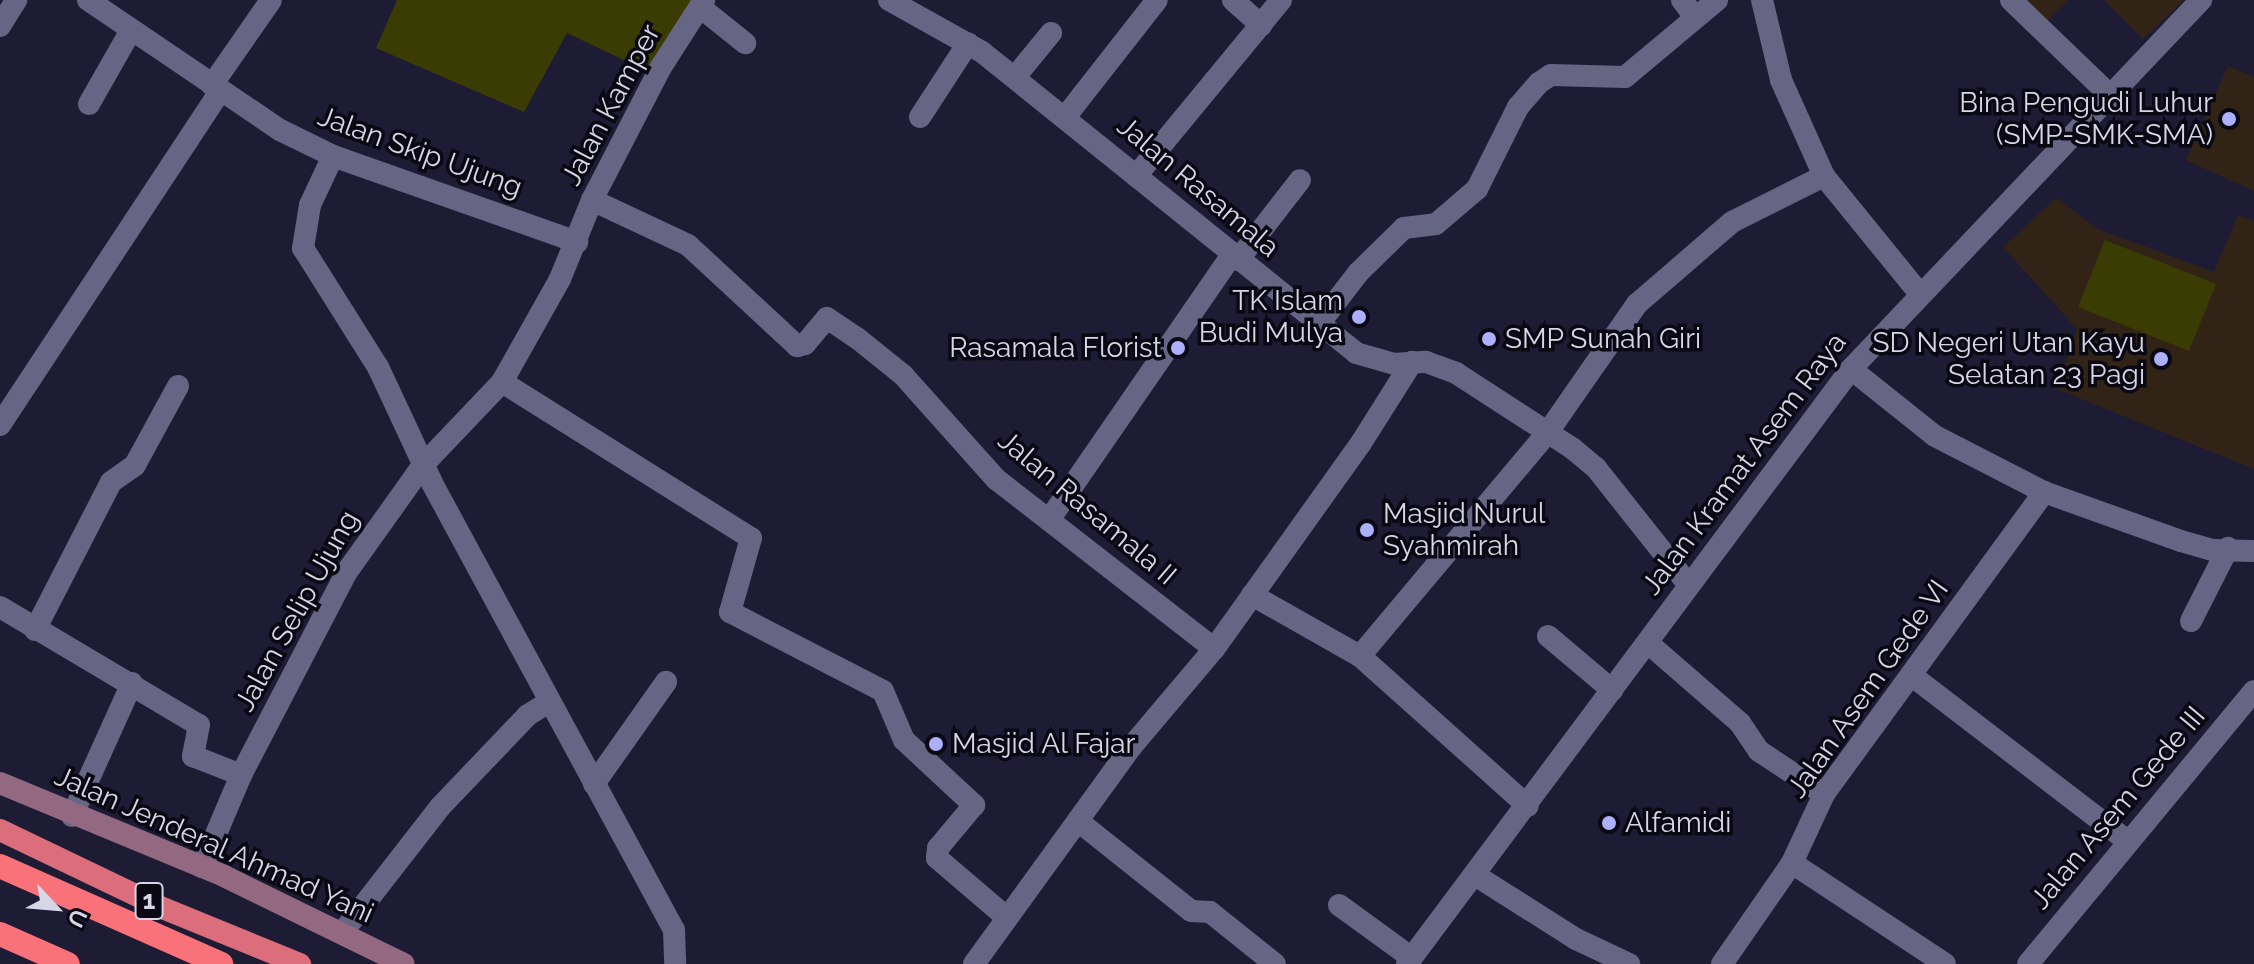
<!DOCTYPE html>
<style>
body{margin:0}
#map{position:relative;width:2254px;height:964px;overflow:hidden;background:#1e1c35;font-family:Raleway,sans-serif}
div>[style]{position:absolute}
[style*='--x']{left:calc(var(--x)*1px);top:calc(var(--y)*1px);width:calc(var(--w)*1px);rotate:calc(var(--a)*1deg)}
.education>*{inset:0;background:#312417}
.green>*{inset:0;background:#3a3c04}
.minor>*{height:22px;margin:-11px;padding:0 11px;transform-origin:11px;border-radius:11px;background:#666583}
.tertiary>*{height:22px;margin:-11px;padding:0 11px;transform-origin:11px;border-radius:11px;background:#666583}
.secondary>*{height:22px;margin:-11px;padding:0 11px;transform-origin:11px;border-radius:11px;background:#926980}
.trunk>*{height:22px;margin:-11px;padding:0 11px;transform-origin:11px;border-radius:11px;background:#dc6e7b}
.motorway>*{height:24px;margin:-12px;padding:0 12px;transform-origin:12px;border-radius:12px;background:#f97179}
.dots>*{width:22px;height:22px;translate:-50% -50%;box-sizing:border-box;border:4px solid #090813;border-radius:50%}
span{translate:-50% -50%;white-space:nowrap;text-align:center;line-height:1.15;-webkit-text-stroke:7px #090813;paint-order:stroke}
.shield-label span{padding:2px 6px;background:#090813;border:2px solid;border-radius:6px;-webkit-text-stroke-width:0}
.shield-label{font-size:26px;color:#d6d6e7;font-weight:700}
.poi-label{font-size:28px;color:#d6d6e7}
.right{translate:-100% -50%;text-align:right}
.left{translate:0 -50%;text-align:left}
.street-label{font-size:28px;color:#d6d6e7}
.north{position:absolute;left:16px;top:868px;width:80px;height:80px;-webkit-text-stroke:6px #090813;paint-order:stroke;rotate:116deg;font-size:22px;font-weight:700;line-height:32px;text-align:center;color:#d6d6e7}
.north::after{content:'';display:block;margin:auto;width:28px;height:36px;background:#d6d6e7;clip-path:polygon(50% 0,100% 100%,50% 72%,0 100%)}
</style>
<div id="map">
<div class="education">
<i style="clip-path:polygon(2023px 0,2068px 0,2046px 22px)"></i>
<i style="clip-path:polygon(2104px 0,2184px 0,2143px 39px)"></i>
<i style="clip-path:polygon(2228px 66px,2254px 77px,2254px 191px,2186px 160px)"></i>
<i style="clip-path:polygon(2056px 198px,2098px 229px,2214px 272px,2238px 215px,2254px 221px,2254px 469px,2057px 389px,2077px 329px,2003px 247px)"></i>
</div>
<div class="green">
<i style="clip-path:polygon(397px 0,697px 0,651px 73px,567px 33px,524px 112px,376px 48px)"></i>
<i style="clip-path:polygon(2105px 240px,2216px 284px,2189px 351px,2078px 307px)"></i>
</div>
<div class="minor">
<i style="--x:88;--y:0;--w:232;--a:34.1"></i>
<i style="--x:280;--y:130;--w:59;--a:26.1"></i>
<i style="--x:333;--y:156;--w:259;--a:19.4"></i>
<i style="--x:889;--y:0;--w:107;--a:29.2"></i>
<i style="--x:982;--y:52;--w:480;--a:38.8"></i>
<i style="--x:1356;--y:353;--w:40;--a:16"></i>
<i style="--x:1394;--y:364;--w:32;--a:-4"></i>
<i style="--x:1426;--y:362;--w:32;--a:20"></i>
<i style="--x:1456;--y:373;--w:138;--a:32.9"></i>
<i style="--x:1572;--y:448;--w:31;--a:40"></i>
<i style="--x:1596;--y:468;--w:147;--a:51.6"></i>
<i style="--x:1233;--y:0;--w:38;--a:42"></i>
<i style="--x:1682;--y:0;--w:21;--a:53"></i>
<i style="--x:1762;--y:0;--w:82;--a:76.6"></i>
<i style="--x:1781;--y:80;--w:105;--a:65.9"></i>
<i style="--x:1824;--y:176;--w:151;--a:50.9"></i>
<i style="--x:2011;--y:0;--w:141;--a:43.9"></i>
<i style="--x:700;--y:7;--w:58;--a:38.7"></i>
<i style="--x:0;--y:26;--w:31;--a:-58"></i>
<i style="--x:1015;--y:77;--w:57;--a:-50.7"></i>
<i style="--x:212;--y:85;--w:103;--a:-55.2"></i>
<i style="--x:89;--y:104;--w:85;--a:-60.4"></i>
<i style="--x:1066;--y:116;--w:147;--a:-51.9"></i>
<i style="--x:920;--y:117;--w:88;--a:-57"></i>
<i style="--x:333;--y:156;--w:54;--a:115.1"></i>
<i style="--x:310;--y:205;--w:44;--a:99.2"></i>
<i style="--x:303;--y:248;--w:141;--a:57.8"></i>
<i style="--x:378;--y:367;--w:128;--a:65"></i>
<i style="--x:432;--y:483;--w:508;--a:61.57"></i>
<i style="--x:674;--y:930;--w:34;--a:88"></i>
<i style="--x:1136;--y:176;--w:228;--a:-50.5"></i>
<i style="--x:592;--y:200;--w:106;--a:25.1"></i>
<i style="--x:688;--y:245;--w:149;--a:42.8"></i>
<i style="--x:797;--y:346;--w:8;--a:-14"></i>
<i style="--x:805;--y:344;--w:34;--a:-50"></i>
<i style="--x:827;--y:318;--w:36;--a:34"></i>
<i style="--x:857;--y:338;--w:59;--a:38.8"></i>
<i style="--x:903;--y:375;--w:140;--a:48.2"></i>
<i style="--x:996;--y:479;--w:276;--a:37.9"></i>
<i style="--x:1238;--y:260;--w:101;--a:-52.2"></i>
<i style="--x:1318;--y:325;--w:66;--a:-52.4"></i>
<i style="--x:1358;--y:273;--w:64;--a:-44.4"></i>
<i style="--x:1404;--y:228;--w:32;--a:-7"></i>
<i style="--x:1436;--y:224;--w:54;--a:-40.5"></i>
<i style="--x:1477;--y:189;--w:92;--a:-63.4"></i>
<i style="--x:1518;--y:107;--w:32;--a:-49"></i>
<i style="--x:1539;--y:83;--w:14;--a:-34"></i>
<i style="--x:1551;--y:75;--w:74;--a:1.5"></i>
<i style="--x:1625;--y:77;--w:120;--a:-39.9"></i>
<i style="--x:1851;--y:369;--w:107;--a:38.6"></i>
<i style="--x:1935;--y:436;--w:123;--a:27.2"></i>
<i style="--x:2044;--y:492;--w:145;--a:19.7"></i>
<i style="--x:2181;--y:541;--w:33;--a:16"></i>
<i style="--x:2213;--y:550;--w:41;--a:1.4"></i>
<i style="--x:502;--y:382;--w:294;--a:32.1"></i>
<i style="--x:751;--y:538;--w:77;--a:105.8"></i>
<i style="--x:730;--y:612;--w:172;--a:27.3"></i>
<i style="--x:883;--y:691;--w:53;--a:66.8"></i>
<i style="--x:904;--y:740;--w:96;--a:42.9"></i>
<i style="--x:974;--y:805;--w:56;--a:129.9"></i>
<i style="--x:938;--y:848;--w:10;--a:96"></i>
<i style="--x:937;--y:858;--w:91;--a:40.5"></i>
<i style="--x:0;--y:425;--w:400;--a:-56.6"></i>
<i style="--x:1049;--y:520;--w:322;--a:-55.4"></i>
<i style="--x:1252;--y:595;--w:124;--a:29.5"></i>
<i style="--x:1360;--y:656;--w:225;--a:41.8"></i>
<i style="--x:0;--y:607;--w:231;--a:30.7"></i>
<i style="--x:199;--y:725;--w:32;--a:101"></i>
<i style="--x:193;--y:756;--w:52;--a:21.6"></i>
<i style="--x:2191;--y:621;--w:82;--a:-63.1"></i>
<i style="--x:35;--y:630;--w:166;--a:-62.8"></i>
<i style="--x:111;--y:482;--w:29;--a:-35"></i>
<i style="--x:135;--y:465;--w:90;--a:-61.4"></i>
<i style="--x:1548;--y:636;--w:84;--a:40.2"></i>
<i style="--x:1648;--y:643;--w:122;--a:41"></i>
<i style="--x:1740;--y:723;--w:34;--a:56"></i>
<i style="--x:1759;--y:751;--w:78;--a:33.5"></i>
<i style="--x:1360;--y:656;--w:292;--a:-50"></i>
<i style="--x:1548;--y:432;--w:156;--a:-55.2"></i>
<i style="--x:1637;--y:304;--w:125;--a:-40.8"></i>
<i style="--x:1732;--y:222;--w:103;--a:-26.6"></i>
<i style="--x:1911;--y:675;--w:272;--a:37.5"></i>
<i style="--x:594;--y:784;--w:125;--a:-54.8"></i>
<i style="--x:72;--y:816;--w:146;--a:-65.7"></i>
<i style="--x:1078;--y:821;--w:144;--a:38.5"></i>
<i style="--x:1191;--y:911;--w:19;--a:3"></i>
<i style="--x:1210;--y:912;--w:83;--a:38.7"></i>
<i style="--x:1792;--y:863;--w:183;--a:33.4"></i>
<i style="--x:202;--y:867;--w:100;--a:-67"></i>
<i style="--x:241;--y:775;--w:228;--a:-62.5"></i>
<i style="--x:346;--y:573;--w:133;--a:-54.5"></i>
<i style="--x:423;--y:465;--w:115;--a:-46.4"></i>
<i style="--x:502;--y:382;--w:118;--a:-60.6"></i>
<i style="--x:560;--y:279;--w:85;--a:-67.9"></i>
<i style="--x:592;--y:200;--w:150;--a:-62.6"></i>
<i style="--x:661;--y:67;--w:80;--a:-57.3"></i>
<i style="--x:1475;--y:875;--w:120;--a:32.4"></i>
<i style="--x:1576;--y:939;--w:59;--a:25.3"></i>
<i style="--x:1339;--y:905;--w:90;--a:36"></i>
<i style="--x:342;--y:933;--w:160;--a:-52.1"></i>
<i style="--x:440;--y:807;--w:127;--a:-46.3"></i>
<i style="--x:528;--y:715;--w:25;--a:-32"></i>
<i style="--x:974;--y:964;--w:269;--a:-54.1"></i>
<i style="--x:1132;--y:746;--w:127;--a:-49.8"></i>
<i style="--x:1214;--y:649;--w:253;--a:-54.5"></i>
<i style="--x:1361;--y:443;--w:96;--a:-57.8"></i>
<i style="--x:1722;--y:964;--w:123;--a:-55.3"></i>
<i style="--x:1792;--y:863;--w:76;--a:-65.1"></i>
<i style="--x:1824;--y:794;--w:374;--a:-53.9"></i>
<i style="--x:2028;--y:964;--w:354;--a:-50.4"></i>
</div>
<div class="tertiary">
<i style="--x:1407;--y:964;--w:742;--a:-53.27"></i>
<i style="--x:1851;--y:369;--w:509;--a:-46.51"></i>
</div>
<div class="secondary">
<i style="--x:0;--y:783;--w:243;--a:22.5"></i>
<i style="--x:224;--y:876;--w:200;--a:26.1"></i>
</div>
<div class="trunk">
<i style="--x:0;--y:830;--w:183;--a:25.6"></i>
<i style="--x:165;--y:909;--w:146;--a:22.2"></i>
</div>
<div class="motorway">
<i style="--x:0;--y:866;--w:242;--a:23.9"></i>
<i style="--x:0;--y:934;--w:74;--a:23.8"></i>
</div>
<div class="dots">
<i style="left:2229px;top:119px;background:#acaffb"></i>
<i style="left:1359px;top:317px;background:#acaffb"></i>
<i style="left:1489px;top:339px;background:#acaffb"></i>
<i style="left:1178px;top:348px;background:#acaffb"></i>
<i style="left:2161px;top:359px;background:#acaffb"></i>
<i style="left:1367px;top:530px;background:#acaffb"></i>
<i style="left:936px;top:744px;background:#acaffb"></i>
<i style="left:1609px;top:823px;background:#acaffb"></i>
</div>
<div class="shield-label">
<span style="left:149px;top:901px">1</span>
</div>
<div class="poi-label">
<span class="right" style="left:2213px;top:119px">Bina Pengudi Luhur<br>(SMP-SMK-SMA)</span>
<span class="right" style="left:1343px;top:317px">TK Islam<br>Budi Mulya</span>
<span class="left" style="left:1505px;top:339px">SMP Sunah Giri</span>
<span class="right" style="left:2145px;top:359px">SD Negeri Utan Kayu<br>Selatan 23 Pagi</span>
<span class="right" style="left:1162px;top:348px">Rasamala Florist</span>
<span class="left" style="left:1383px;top:530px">Masjid Nurul<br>Syahmirah</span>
<span class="left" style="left:952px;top:744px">Masjid Al Fajar</span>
<span class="left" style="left:1625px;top:823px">Alfamidi</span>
</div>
<div class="street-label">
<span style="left:611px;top:105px;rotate:-62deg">Jalan Kamper</span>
<span style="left:420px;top:152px;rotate:20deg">Jalan Skip Ujung</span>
<span style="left:1198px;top:187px;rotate:40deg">Jalan Rasamala</span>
<span style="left:1744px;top:464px;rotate:-53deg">Jalan Kramat Asem Raya</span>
<span style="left:1087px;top:508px;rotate:40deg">Jalan Rasamala II</span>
<span style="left:297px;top:611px;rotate:-61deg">Jalan Selip Ujung</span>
<span style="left:1868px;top:689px;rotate:-55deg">Jalan Asem Gede VI</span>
<span style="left:2118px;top:808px;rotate:-50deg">Jalan Asem Gede III</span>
<span style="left:214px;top:845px;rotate:24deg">Jalan Jenderal Ahmad Yani</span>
</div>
<div class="north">U</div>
</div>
